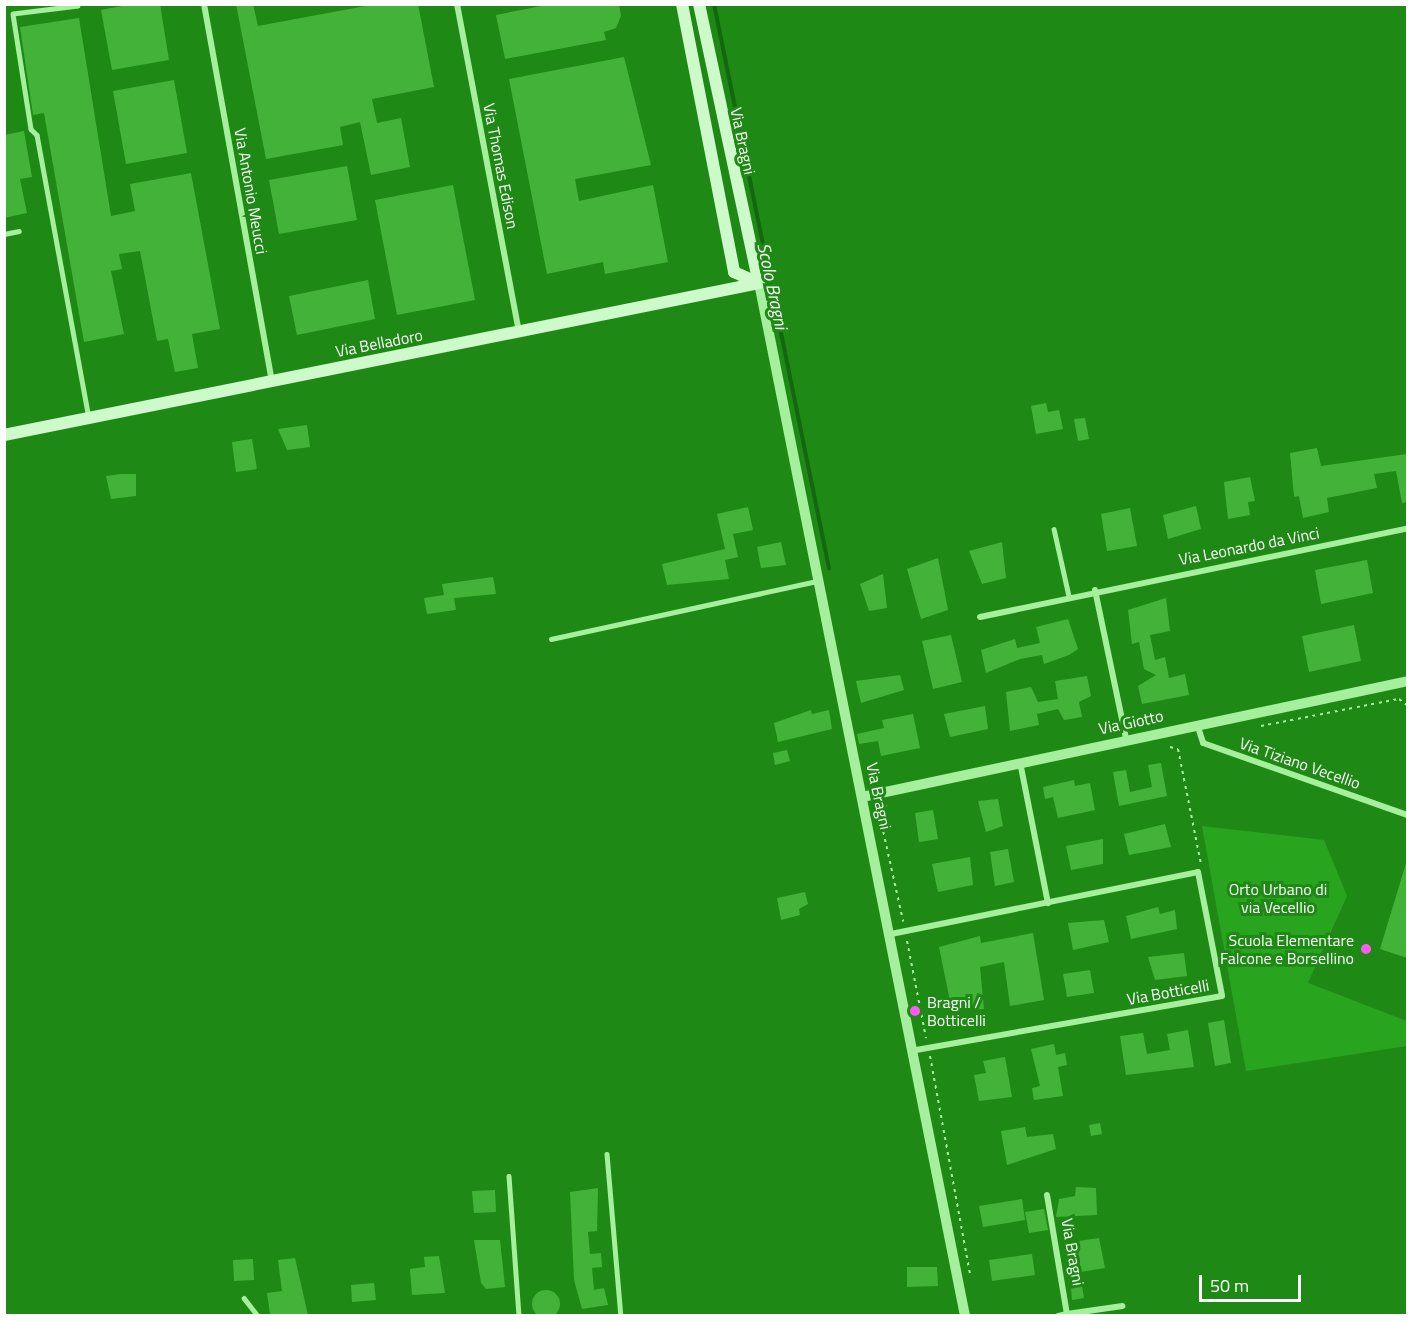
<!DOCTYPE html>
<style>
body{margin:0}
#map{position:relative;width:1412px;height:1320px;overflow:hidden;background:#1e8a15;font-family:"Titillium Web",sans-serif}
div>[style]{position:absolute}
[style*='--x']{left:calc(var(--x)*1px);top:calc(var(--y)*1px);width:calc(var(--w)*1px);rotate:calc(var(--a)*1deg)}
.green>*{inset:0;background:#29a41e}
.stream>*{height:4px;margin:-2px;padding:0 2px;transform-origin:2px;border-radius:2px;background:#13670e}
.building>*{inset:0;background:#43b239}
.round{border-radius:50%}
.path>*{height:2px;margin-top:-1px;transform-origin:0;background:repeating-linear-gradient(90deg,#a5ef9d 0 3px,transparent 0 7.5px)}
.service>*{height:4.5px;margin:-2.25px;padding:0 2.25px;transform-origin:2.25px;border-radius:2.25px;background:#a5ef9d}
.minor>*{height:6px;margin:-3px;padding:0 3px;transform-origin:3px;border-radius:3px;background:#a5ef9d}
.tertiary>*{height:10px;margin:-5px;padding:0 5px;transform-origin:5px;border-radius:5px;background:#a5ef9d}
.secondary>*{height:12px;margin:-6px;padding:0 6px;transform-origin:6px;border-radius:6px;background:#cefacb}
.dots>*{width:16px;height:16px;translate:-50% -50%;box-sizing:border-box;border:3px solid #1e8a15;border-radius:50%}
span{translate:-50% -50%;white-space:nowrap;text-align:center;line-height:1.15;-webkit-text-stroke:6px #1e8a15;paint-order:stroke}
.street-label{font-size:16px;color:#fff}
.park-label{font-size:16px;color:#fff}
.poi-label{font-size:16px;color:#fff}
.right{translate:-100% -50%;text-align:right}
.left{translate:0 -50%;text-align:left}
.water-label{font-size:18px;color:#fff;font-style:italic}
.frame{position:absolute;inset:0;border:6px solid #fff;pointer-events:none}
.scale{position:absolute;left:1199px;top:1275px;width:102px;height:27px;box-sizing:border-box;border:3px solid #fff;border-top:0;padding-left:8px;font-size:18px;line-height:21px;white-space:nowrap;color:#fff;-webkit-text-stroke:4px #1e8a15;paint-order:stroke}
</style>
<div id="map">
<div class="green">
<i style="clip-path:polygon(1202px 826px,1324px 840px,1347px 896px,1308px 983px,1407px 1021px,1407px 1046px,1246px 1071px)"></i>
</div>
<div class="stream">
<i style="--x:714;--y:4;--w:576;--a:78.48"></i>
</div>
<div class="building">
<i style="clip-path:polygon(132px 4px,160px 4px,169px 60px,112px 70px,101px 10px)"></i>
<i style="clip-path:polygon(236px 4px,253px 4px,258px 26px,376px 4px,418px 4px,434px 87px,372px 99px,377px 123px,401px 118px,410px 167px,371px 175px,360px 122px,340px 127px,343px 145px,266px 159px)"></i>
<i style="clip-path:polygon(551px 4px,619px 4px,621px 16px,616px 28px,604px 32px,606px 40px,505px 59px,496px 15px)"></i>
<i style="clip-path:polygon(79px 18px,111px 216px,135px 211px,130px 184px,191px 173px,220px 329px,192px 334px,198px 368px,175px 372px,168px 339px,157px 341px,140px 251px,119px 254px,122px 269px,111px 271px,124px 334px,84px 342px,44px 113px,33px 115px,20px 27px)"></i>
<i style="clip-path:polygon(624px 57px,651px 165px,575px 179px,579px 201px,653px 185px,668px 262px,605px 274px,603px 262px,547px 274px,509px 79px)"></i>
<i style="clip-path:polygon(174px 80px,187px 153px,126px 164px,113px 91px)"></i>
<i style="clip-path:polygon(24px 131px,32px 177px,20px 179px,27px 213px,4px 218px,4px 135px)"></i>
<i style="clip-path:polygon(347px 166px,357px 220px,279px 234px,269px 180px)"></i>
<i style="clip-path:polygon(453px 185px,475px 300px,397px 315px,375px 200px)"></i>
<i style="clip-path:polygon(368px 280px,375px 319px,297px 335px,289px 296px)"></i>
<i style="clip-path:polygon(1046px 403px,1048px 412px,1059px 410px,1063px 429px,1036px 434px,1031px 406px)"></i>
<i style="clip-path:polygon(1085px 418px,1089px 439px,1078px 441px,1074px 419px)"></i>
<i style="clip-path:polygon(307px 425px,310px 447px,287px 450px,278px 429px)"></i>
<i style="clip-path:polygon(252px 439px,257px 469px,236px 472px,232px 442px)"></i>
<i style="clip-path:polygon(1317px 448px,1321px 466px,1407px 454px,1407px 502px,1402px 503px,1396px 471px,1374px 474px,1377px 488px,1327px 498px,1329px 512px,1303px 518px,1299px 496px,1294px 497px,1290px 453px)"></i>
<i style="clip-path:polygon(121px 474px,136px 474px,136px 496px,111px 499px,106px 476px)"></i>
<i style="clip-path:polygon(1250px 477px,1255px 501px,1248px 502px,1250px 515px,1228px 519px,1224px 482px)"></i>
<i style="clip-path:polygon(1196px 506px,1201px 529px,1168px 539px,1163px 515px)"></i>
<i style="clip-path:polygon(748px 507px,753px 530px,733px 534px,738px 557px,725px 560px,729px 579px,667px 585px,662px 564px,725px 549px,717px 514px)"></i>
<i style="clip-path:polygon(1130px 508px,1137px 546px,1107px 551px,1101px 514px)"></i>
<i style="clip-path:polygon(781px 542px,786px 565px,761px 568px,757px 547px)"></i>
<i style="clip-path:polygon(1002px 542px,1006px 578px,982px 584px,969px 551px)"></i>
<i style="clip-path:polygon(938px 558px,948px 610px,921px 619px,907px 569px)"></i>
<i style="clip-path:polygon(1367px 560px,1373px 593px,1321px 604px,1315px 570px)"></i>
<i style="clip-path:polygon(883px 574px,887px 608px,869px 611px,860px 584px)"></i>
<i style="clip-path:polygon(493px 577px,496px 594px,454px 598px,456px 610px,427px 614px,424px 598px,444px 595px,442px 584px)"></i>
<i style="clip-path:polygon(1166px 598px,1170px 631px,1150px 635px,1155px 660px,1165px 657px,1169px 678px,1185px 674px,1189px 695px,1142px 704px,1138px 686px,1156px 675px,1144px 669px,1139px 642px,1132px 644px,1128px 610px)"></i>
<i style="clip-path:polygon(1068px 619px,1078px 649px,1069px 655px,1044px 664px,1042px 655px,1020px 659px,986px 673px,981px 650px,1015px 639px,1017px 648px,1040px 643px,1036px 627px)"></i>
<i style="clip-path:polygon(1354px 625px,1361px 661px,1309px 672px,1302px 636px)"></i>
<i style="clip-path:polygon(951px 635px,962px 682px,933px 689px,922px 641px)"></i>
<i style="clip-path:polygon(900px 675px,904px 690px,861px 703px,856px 681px)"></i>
<i style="clip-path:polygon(1087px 676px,1091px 696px,1079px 702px,1082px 717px,1064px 720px,1058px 709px,1037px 714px,1039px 725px,1010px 731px,1006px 692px,1031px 687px,1038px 702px,1058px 699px,1055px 681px)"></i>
<i style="clip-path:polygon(985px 706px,988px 729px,950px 737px,944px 714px)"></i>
<i style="clip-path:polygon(811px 710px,812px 714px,829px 710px,832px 729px,778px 742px,774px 723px)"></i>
<i style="clip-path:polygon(913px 714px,920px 748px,881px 756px,878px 741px,859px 744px,857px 734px,884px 728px,882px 720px)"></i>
<i style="clip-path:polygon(787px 750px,790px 761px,775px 765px,773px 753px)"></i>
<i style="clip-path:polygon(1161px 763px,1167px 796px,1119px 806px,1113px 772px,1126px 770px,1130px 792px,1152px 787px,1148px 765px)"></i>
<i style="clip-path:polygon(1074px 780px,1075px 786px,1090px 783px,1095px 810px,1058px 818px,1053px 797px,1045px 799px,1043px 787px)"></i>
<i style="clip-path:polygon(998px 799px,1003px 826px,986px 832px,978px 801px)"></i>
<i style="clip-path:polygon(933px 810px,938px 839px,919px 842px,915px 813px)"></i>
<i style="clip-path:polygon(1165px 824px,1171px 847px,1129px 855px,1124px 834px)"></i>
<i style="clip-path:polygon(1103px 839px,1103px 864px,1071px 870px,1066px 846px)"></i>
<i style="clip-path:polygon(1008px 849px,1014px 882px,995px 886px,990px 852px)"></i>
<i style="clip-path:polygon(970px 857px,973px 885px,938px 892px,932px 864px)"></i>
<i style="clip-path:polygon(1407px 860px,1407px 958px,1380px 949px)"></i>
<i style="clip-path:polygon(805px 892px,808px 904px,799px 909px,800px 915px,781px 920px,777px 898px)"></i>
<i style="clip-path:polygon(1158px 907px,1160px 914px,1175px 910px,1177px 929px,1131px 939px,1126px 916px)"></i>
<i style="clip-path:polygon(1104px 920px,1109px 942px,1073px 950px,1068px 923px)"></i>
<i style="clip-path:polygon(1033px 933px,1044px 1000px,1010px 1006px,1004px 962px,980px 967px,984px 1009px,952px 1011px,939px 947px,980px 936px,981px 943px)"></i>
<i style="clip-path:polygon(1184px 953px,1187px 976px,1155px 980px,1148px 957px)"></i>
<i style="clip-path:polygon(1090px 970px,1094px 993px,1067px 997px,1063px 974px)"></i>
<i style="clip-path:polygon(1224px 1020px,1231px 1063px,1215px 1066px,1208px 1023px)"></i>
<i style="clip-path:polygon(1188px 1030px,1194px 1067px,1126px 1075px,1120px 1036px,1143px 1033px,1147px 1054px,1170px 1050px,1167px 1034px)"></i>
<i style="clip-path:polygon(1054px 1044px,1056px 1055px,1065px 1053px,1067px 1065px,1058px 1067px,1063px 1096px,1034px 1100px,1032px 1088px,1040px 1086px,1031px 1049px)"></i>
<i style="clip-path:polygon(1005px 1057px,1012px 1097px,979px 1101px,974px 1075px,986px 1073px,983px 1061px)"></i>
<i style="clip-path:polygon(1100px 1123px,1102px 1134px,1091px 1136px,1089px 1125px)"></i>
<i style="clip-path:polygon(1025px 1127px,1027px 1137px,1053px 1134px,1056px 1149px,1007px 1165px,1001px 1131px)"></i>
<i style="clip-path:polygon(1076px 1187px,1096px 1188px,1097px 1215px,1056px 1217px,1059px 1199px,1075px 1196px)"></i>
<i style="clip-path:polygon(598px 1188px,597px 1231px,588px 1232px,590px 1254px,601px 1253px,602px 1267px,592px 1268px,594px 1290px,604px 1288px,608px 1305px,582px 1309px,574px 1280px,570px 1192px)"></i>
<i style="clip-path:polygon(495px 1190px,496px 1212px,474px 1213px,472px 1191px)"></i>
<i style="clip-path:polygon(1022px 1199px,1025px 1220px,983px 1227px,979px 1206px)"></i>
<i style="clip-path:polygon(1044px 1209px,1048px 1230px,1029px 1233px,1025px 1212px)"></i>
<i style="clip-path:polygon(1099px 1238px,1105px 1268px,1074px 1273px,1071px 1242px)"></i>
<i style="clip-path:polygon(474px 1240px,500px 1240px,505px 1287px,486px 1289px,481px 1283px)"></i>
<i style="clip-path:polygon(1032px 1254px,1035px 1275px,992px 1281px,989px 1260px)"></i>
<i style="clip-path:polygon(439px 1256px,445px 1293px,412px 1295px,410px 1269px,425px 1267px,424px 1257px)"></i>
<i style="clip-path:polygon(295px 1258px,308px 1315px,270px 1314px,267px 1293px,282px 1291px,278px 1260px)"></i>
<i style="clip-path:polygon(253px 1259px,254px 1280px,234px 1281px,233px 1260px)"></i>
<i style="clip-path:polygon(907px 1267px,937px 1267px,938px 1286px,907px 1287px)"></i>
<i style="clip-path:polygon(374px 1283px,376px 1300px,352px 1302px,351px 1285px)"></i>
<i style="clip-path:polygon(1082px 1286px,1084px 1298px,1072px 1300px,1071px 1288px)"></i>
<i class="round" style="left:532px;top:1290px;width:28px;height:28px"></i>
</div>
<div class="path">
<i style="--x:1261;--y:726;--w:141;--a:-11.1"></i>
<i style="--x:1399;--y:699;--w:11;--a:38"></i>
<i style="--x:1170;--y:747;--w:8;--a:14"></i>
<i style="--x:1178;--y:749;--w:117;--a:78.7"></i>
<i style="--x:886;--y:805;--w:13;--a:117"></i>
<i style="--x:880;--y:817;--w:107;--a:77.5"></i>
<i style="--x:907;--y:941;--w:99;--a:78.9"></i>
<i style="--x:930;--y:1056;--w:222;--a:79.6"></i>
</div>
<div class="service">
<i style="--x:78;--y:6;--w:65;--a:173"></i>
<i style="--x:13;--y:14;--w:116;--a:81.1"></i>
<i style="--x:31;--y:129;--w:8;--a:45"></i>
<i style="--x:37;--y:135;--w:288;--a:79.6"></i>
<i style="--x:4;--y:234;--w:15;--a:-11"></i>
<i style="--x:1054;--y:529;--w:69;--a:77.4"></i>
<i style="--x:551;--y:639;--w:273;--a:-12.3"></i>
<i style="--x:607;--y:1154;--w:163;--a:85.1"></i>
<i style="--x:509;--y:1176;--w:140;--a:85.9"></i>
<i style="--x:244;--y:1298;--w:23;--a:52"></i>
</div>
<div class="minor">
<i style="--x:204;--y:4;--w:384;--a:79.8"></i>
<i style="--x:457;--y:4;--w:334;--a:79.3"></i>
<i style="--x:1095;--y:590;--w:152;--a:78.2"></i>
<i style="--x:980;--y:617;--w:437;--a:-11.7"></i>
<i style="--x:1197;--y:724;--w:20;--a:72"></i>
<i style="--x:1203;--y:743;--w:217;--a:19.4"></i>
<i style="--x:1020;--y:762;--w:144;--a:78.8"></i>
<i style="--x:891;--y:934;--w:313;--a:-11.4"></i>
<i style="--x:1198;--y:872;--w:126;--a:79"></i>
<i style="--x:1222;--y:996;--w:312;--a:170"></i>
<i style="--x:1047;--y:1195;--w:121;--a:80.5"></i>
<i style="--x:1067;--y:1314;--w:9;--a:167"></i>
<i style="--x:1067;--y:1314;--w:56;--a:-8.3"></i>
</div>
<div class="tertiary">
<i style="--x:759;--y:283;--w:1053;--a:78.72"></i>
<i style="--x:862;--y:797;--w:558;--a:-11.99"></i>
</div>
<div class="secondary">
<i style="--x:682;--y:4;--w:273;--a:79"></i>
<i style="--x:734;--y:272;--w:27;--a:24"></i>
<i style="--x:699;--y:4;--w:285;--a:77.9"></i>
<i style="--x:4;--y:435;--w:770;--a:-11.38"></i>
</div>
<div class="dots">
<i style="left:1366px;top:949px;background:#ff5bf3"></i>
<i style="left:915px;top:1011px;background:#ff5bf3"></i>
</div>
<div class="street-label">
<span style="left:743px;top:141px;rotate:78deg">Via Bragni</span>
<span style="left:501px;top:166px;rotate:79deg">Via Thomas Edison</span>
<span style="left:251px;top:191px;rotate:80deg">Via Antonio Meucci</span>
<span style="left:379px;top:343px;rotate:-11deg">Via Belladoro</span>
<span style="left:1249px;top:546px;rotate:-11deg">Via Leonardo da Vinci</span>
<span style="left:1131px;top:722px;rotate:-12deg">Via Giotto</span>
<span style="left:1300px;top:763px;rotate:19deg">Via Tiziano Vecellio</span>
<span style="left:879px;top:796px;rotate:78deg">Via Bragni</span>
<span style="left:1168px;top:992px;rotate:-10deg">Via Botticelli</span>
<span style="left:1073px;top:1252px;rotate:80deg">Via Bragni</span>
</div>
<div class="park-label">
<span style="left:1278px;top:898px">Orto Urbano di<br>via Vecellio</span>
</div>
<div class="poi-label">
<span class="right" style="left:1354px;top:949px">Scuola Elementare<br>Falcone e Borsellino</span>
<span class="left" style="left:927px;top:1011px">Bragni /<br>Botticelli</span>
</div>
<div class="water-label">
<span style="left:772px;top:286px;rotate:78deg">Scolo Bragni</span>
</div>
<div class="frame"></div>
<div class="scale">50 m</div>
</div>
